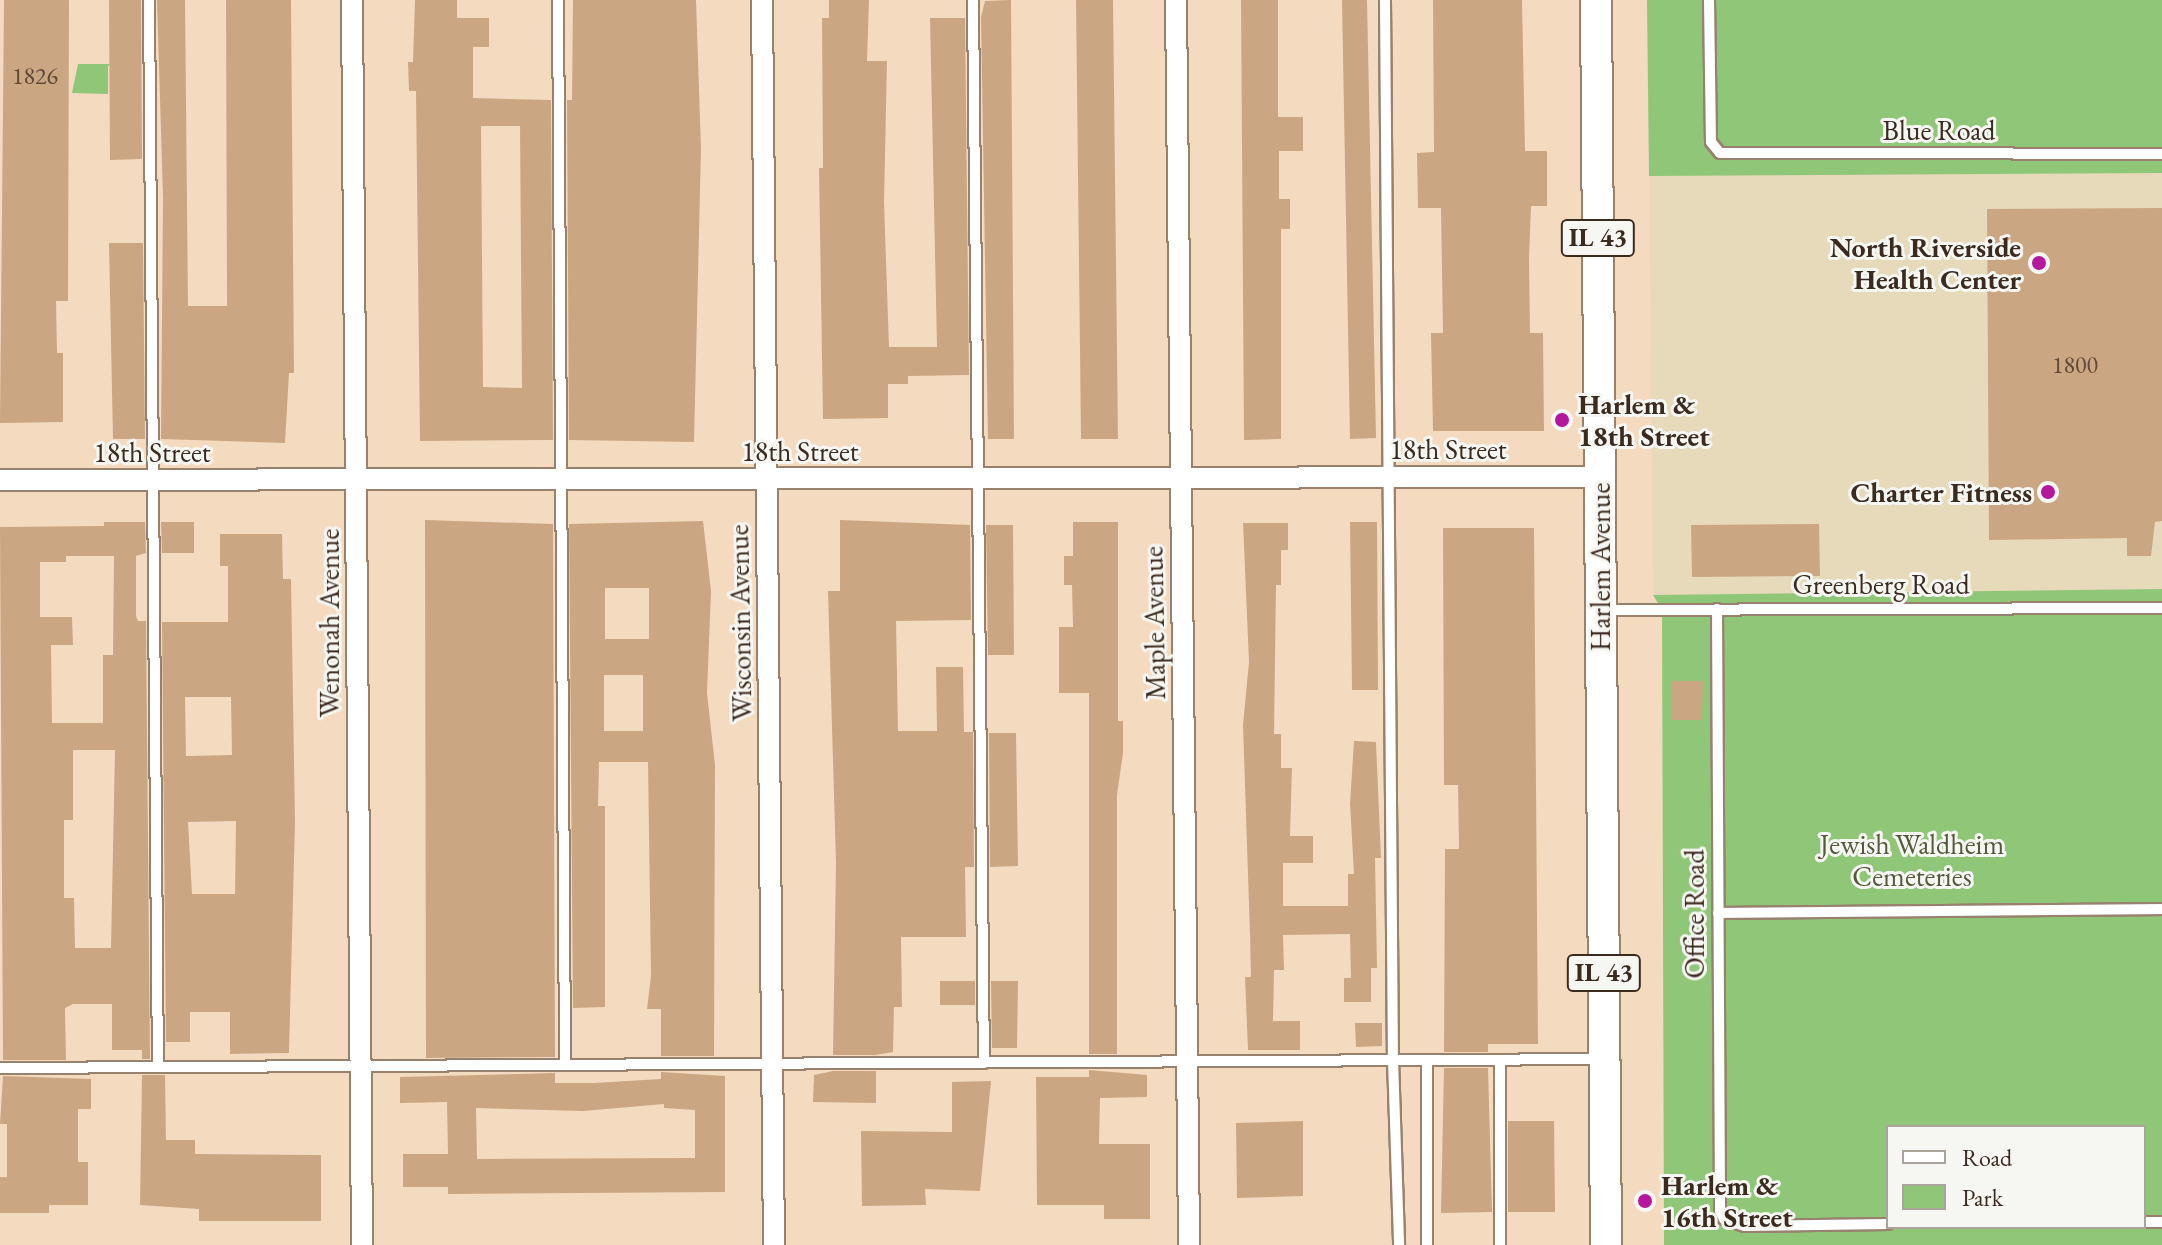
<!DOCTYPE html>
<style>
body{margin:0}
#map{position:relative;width:2162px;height:1245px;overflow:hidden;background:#f4dbbf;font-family:"EB Garamond",serif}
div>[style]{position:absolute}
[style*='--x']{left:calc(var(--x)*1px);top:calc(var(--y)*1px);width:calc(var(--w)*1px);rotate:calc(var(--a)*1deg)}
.built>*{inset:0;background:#e7daba}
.green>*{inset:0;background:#90c678}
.building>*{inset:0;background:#cba683}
.roads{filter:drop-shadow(2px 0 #98826e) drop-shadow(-2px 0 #98826e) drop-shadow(0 2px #98826e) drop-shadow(0 -2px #98826e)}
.service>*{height:10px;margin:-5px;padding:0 5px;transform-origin:5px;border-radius:5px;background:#fff}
.minor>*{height:20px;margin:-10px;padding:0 10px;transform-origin:10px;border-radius:10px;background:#fff}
.primary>*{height:30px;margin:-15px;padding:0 15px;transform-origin:15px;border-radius:15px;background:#fff}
.dots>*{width:22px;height:22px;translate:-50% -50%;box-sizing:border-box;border:4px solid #f6f6f2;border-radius:50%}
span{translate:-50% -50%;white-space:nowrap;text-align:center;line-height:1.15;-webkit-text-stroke:6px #f6f6f2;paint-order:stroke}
.number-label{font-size:24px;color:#5f4937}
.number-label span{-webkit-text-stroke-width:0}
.shield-label span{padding:2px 6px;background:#f6f6f2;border:2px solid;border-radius:6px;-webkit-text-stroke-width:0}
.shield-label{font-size:26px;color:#3b2a1e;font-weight:700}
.street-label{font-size:28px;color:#3b2a1e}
.poi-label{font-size:28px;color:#3b2a1e;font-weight:700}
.right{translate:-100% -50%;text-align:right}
.left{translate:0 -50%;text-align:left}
.park-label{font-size:28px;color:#545939}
.legend{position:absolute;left:1886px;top:1125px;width:260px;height:104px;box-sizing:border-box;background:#f6f6f2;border:2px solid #aba49d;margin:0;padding:10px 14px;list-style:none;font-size:24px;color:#3b2a1e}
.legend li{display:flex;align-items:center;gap:16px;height:40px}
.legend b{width:40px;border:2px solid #aba49d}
</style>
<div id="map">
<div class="built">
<i style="clip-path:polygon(2162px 173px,2162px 589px,1653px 595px,1649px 176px)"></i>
</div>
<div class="green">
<i style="clip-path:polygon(1647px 0,2162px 0,2162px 173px,1649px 176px)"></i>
<i style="clip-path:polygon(78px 64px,113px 64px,108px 66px,108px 94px,72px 93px)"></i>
<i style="clip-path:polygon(evenodd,2162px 589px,2162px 1245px,1664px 1245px,1662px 610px,1653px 595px,2162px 589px,1888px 1127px,2144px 1127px,2144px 1227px,1888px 1227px,1888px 1127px)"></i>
</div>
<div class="building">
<i style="clip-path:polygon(4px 0,69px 0,68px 301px,56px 301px,57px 353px,63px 353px,63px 422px,0 423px)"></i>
<i style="clip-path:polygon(109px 0,141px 0,142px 159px,110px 160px)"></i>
<i style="clip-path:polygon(157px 0,185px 0,188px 306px,227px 306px,226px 0,291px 0,294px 373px,289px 373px,285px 443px,161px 439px,163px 198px)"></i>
<i style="clip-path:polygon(evenodd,415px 0,457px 0,457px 18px,489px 18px,489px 47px,473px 47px,473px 98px,551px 100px,553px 440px,420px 441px,416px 91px,409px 91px,408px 62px,413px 62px,415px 0,481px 126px,520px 126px,522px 388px,483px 387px,481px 126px)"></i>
<i style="clip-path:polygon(573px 0,696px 0,701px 149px,694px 442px,569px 440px,567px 100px,572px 100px)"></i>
<i style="clip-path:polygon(829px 0,869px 0,867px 61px,887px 61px,884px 202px,889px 347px,937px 347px,930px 18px,965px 18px,969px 375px,908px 376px,908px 384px,888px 384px,888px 418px,823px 419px,819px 168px,823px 168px,822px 18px,829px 18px)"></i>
<i style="clip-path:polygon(1011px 0,1014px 439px,988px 439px,981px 17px,985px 1px)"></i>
<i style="clip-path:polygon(1076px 0,1113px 0,1118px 439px,1081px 439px)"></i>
<i style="clip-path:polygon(1241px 0,1278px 0,1278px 117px,1303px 117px,1303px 151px,1279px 151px,1279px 199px,1290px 199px,1290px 229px,1281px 229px,1281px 439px,1244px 440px)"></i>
<i style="clip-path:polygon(1342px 0,1367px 0,1376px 438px,1350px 439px)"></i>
<i style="clip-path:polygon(1433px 0,1522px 0,1525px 151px,1547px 151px,1547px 206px,1531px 206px,1529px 259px,1530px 333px,1543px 333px,1544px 431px,1433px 431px,1431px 333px,1443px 333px,1441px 208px,1418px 208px,1417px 153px,1434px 152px)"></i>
<i style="clip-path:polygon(2162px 208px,2162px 521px,2155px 522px,2151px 556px,2127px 556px,2127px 538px,1989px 540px,1987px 209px)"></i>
<i style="clip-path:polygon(109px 243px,143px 243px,145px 439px,113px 439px)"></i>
<i style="clip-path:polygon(425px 520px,553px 524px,555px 1057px,426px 1058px)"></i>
<i style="clip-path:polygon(840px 520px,970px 525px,971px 620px,896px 621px,898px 731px,937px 731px,936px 667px,963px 667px,964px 732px,973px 732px,974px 867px,965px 867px,966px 937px,901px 937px,902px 1007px,894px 1007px,893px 1052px,875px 1055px,833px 1055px,836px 863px,828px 591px,840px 591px)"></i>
<i style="clip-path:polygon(evenodd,703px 521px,711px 591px,707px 693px,715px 765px,714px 1056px,661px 1056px,661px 1009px,647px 1009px,651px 976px,648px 762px,599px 762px,598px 806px,605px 806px,605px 1007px,573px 1008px,569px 524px,703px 521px,605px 588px,649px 588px,649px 639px,605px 639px,605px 588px,703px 521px,604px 675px,643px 675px,643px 731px,604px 731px,604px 675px)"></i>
<i style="clip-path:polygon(evenodd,104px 522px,145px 522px,146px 553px,136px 556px,136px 616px,138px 621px,146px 621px,150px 1059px,142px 1059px,142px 1050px,112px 1050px,112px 1004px,73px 1004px,65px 1008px,66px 1060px,3px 1060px,0 527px,104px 526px,104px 522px,66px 556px,114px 556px,113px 655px,103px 655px,103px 723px,52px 723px,51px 645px,73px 645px,72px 617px,40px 617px,40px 562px,66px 562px,66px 556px,104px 522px,73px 750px,115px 750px,111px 948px,75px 948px,74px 898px,64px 898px,64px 820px,73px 820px,73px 750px)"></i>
<i style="clip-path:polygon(161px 522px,194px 522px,194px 553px,162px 553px)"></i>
<i style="clip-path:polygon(1073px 522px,1118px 522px,1118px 721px,1123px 721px,1123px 753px,1117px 795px,1117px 1054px,1089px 1054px,1089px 693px,1059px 693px,1059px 627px,1073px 627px,1072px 585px,1064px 585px,1064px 556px,1073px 556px)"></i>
<i style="clip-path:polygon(1350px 522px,1377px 522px,1378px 690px,1352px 690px)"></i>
<i style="clip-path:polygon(1243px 523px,1288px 523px,1288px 550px,1281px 550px,1281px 585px,1276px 585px,1274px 734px,1281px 734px,1281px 768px,1292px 768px,1290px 836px,1313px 836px,1313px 863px,1283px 863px,1283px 906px,1348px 906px,1348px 874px,1354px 874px,1350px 804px,1354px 741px,1376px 742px,1381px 858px,1375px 858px,1377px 968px,1371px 968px,1371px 1002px,1344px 1002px,1344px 978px,1351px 978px,1350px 934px,1283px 935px,1284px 970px,1274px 970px,1273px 1021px,1300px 1021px,1300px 1050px,1248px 1050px,1245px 977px,1251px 977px,1250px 935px,1243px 725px,1249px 662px)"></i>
<i style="clip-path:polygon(1819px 524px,1820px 576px,1692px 577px,1691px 525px)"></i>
<i style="clip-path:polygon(986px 525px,1013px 525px,1014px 655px,988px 655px)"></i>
<i style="clip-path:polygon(1443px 528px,1534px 528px,1538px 1044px,1488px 1044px,1488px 1052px,1444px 1052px,1445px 849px,1459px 849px,1458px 785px,1444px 785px)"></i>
<i style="clip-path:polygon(evenodd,220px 534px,282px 534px,283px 579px,291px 579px,295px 821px,289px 1053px,230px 1054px,230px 1012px,190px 1012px,190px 1042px,166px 1042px,162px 622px,228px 622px,228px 566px,220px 566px,220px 534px,185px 697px,231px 697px,232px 755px,186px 756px,185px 697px,220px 534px,236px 821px,235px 894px,192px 894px,188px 822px,236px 821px)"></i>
<i style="clip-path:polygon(1672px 681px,1703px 681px,1702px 720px,1671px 720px)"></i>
<i style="clip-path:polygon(989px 733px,1016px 733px,1018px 866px,990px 867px)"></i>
<i style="clip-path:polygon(940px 981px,975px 981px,975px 1005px,940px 1005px)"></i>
<i style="clip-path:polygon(991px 981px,1018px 981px,1017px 1048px,992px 1048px)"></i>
<i style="clip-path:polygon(1355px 1023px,1382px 1023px,1382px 1046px,1356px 1047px)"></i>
<i style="clip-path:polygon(1444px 1068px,1488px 1068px,1492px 1212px,1441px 1213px)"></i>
<i style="clip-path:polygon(1089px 1070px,1147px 1075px,1147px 1097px,1100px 1098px,1099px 1144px,1150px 1144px,1150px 1219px,1104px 1219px,1104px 1205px,1037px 1205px,1036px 1077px,1089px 1077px)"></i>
<i style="clip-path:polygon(833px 1071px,876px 1071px,876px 1103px,813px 1102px,814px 1075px)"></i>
<i style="clip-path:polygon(evenodd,661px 1072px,725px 1076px,725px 1192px,448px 1194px,448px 1187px,403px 1187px,403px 1154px,448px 1154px,447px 1102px,400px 1103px,400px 1077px,555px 1073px,555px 1083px,594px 1083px,661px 1079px,661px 1072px,664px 1104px,664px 1108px,695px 1110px,695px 1158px,477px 1159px,476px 1108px,583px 1111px,664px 1104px)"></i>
<i style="clip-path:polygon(142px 1075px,165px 1075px,166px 1140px,195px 1140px,195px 1154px,321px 1155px,321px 1221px,199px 1221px,199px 1209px,140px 1205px)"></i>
<i style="clip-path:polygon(3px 1076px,91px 1079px,91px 1109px,78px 1109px,78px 1162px,88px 1162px,88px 1205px,49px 1205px,49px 1213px,0 1213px,0 1177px,7px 1177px,7px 1124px,0 1124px)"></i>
<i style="clip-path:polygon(991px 1081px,980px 1191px,925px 1189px,926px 1205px,862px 1206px,861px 1131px,952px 1132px,952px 1082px)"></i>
<i style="clip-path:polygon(1303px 1121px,1303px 1196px,1237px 1198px,1236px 1123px)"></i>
<i style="clip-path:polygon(1508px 1121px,1554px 1121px,1555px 1212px,1508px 1212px)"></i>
</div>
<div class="roads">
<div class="service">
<i style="--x:149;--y:0;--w:1067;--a:89.52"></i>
<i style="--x:558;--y:0;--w:1065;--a:89.62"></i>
<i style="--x:973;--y:0;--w:1063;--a:89.41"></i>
<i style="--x:1385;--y:0;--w:1060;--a:89.57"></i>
<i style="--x:1393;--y:1060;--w:185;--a:88.1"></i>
<i style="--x:1709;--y:0;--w:142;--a:89.2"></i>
<i style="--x:1711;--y:142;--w:14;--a:51"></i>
<i style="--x:1720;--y:153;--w:442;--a:0.1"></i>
<i style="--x:1717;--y:609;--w:602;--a:89.71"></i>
<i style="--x:1720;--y:1211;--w:9;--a:63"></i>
<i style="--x:1724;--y:1219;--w:21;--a:19"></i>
<i style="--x:1744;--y:1226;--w:144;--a:-0.8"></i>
<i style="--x:1604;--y:610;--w:558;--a:-0.21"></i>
<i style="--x:1718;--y:913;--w:444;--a:-0.5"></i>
<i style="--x:0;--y:1068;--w:1602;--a:-0.32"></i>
<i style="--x:2144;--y:1222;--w:18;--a:0"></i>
<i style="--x:1427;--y:1245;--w:185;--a:-90"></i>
<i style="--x:1500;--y:1245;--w:185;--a:-90"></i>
</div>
<div class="minor">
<i style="--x:352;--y:0;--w:1245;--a:89.54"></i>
<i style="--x:762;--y:0;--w:1245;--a:89.45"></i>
<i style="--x:1176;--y:0;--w:1245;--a:89.4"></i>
<i style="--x:0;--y:480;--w:1600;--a:-0.11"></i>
</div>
<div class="primary">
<i style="--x:1596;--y:0;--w:1245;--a:89.54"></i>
</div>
</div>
<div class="dots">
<i style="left:2039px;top:263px;background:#b5179e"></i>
<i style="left:1562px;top:420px;background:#b5179e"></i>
<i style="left:2048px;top:492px;background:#b5179e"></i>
<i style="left:1645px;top:1201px;background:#b5179e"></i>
</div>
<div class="number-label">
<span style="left:35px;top:76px">1826</span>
<span style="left:2075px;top:365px">1800</span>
</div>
<div class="shield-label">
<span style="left:1598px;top:238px">IL 43</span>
<span style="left:1604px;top:973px">IL 43</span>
</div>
<div class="street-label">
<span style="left:1939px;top:130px">Blue Road</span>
<span style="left:1448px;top:449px">18th Street</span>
<span style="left:800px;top:451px">18th Street</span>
<span style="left:152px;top:452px">18th Street</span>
<span style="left:1600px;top:567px;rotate:-90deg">Harlem Avenue</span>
<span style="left:1881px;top:584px">Greenberg Road</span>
<span style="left:329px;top:623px;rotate:-90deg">Wenonah Avenue</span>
<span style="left:740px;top:623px;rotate:-91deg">Wisconsin Avenue</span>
<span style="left:1154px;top:623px;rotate:-91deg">Maple Avenue</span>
<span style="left:1694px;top:914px;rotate:-90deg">Office Road</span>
</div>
<div class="poi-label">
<span class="right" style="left:2021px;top:263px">North Riverside<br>Health Center</span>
<span class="left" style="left:1578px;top:420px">Harlem &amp;<br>18th Street</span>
<span class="right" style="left:2032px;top:492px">Charter Fitness</span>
<span class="left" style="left:1661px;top:1201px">Harlem &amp;<br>16th Street</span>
</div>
<div class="park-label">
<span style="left:1912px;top:860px">Jewish Waldheim<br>Cemeteries</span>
</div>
<ul class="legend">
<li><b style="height:10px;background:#fff"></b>Road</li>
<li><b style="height:22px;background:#90c678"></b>Park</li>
</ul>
</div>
